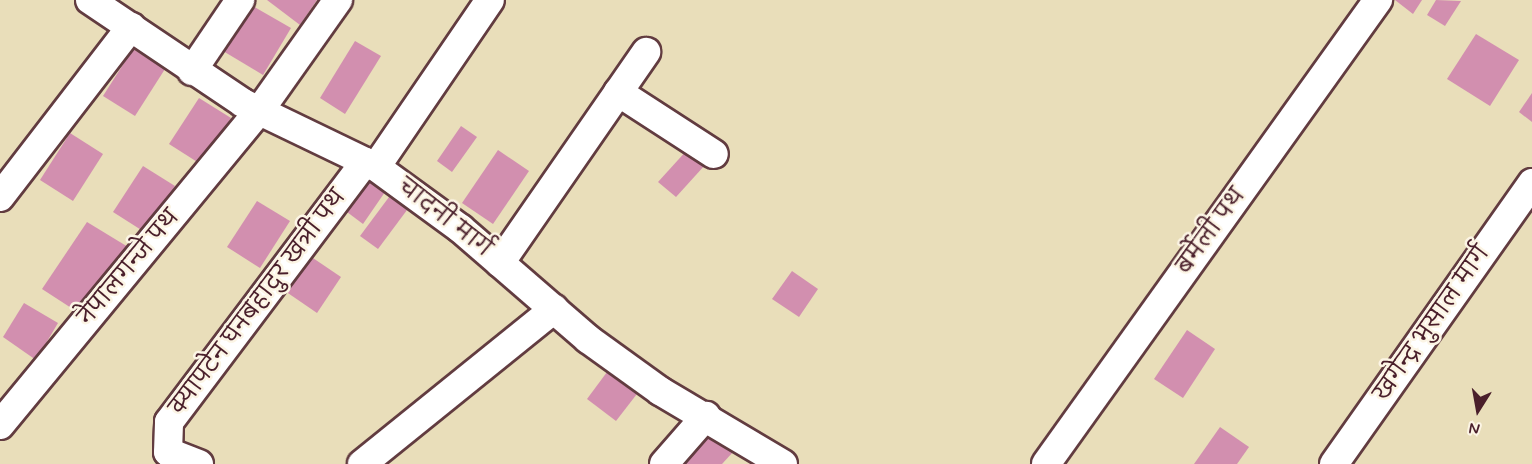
<!DOCTYPE html>
<meta charset="utf-8">
<style>
body{margin:0}
#map{position:relative;width:1532px;height:464px;overflow:hidden;background:#e9deba;font-family:Mynerve,"Playpen Sans Deva",sans-serif}
div>[style]{position:absolute}
[style*='--x']{left:calc(var(--x)*1px);top:calc(var(--y)*1px);width:calc(var(--w)*1px);rotate:calc(var(--a)*1deg)}
.building>*{inset:0;background:#d28faf}
.roads{filter:drop-shadow(2px 0 #623c40) drop-shadow(-2px 0 #623c40) drop-shadow(0 2px #623c40) drop-shadow(0 -2px #623c40)}
.minor>*{height:28px;margin:-14px;padding:0 14px;transform-origin:14px;border-radius:14px;background:#fff}
span{translate:-50% -50%;white-space:nowrap;text-align:center;line-height:1.15;-webkit-text-stroke:5px #fcf5e5;paint-order:stroke}
.street-label{font-size:22px;color:#4a1f2b}
.north{position:absolute;left:1448px;top:380px;width:60px;height:60px;-webkit-text-stroke:4px #fcf5e5;paint-order:stroke;rotate:191deg;font-size:16px;font-weight:700;line-height:24px;text-align:center;color:#4a1f2b}
.north::after{content:'';display:block;margin:auto;width:21px;height:27px;background:#4a1f2b;clip-path:polygon(50% 0,100% 100%,50% 72%,0 100%)}
</style>
<div id="map">
<div class="building">
<i style="clip-path:polygon(267px 0,317px 0,300px 25px)"></i>
<i style="clip-path:polygon(1395px 0,1422px 0,1413px 14px)"></i>
<i style="clip-path:polygon(1436px 0,1461px 1px,1445px 26px,1427px 15px)"></i>
<i style="clip-path:polygon(251px 5px,291px 28px,263px 75px,223px 51px)"></i>
<i style="clip-path:polygon(1476px 34px,1519px 60px,1490px 106px,1447px 79px)"></i>
<i style="clip-path:polygon(355px 41px,381px 56px,345px 114px,320px 98px)"></i>
<i style="clip-path:polygon(133px 49px,165px 69px,135px 116px,103px 96px)"></i>
<i style="clip-path:polygon(1532px 93px,1532px 122px,1519px 112px)"></i>
<i style="clip-path:polygon(199px 98px,231px 118px,202px 165px,169px 144px)"></i>
<i style="clip-path:polygon(461px 126px,477px 137px,452px 172px,437px 161px)"></i>
<i style="clip-path:polygon(70px 133px,103px 154px,73px 201px,40px 180px)"></i>
<i style="clip-path:polygon(688px 149px,705px 165px,676px 197px,658px 182px)"></i>
<i style="clip-path:polygon(498px 150px,529px 171px,493px 224px,462px 203px)"></i>
<i style="clip-path:polygon(143px 166px,175px 186px,146px 233px,113px 212px)"></i>
<i style="clip-path:polygon(361px 175px,385px 192px,363px 224px,339px 206px)"></i>
<i style="clip-path:polygon(392px 193px,410px 206px,378px 249px,360px 236px)"></i>
<i style="clip-path:polygon(257px 201px,290px 221px,260px 268px,227px 247px)"></i>
<i style="clip-path:polygon(87px 222px,133px 250px,79px 313px,42px 289px)"></i>
<i style="clip-path:polygon(307px 254px,341px 277px,317px 313px,282px 289px)"></i>
<i style="clip-path:polygon(792px 271px,818px 289px,799px 317px,772px 299px)"></i>
<i style="clip-path:polygon(24px 303px,58px 323px,36px 360px,3px 337px)"></i>
<i style="clip-path:polygon(1187px 330px,1215px 349px,1183px 398px,1154px 379px)"></i>
<i style="clip-path:polygon(610px 368px,640px 390px,616px 421px,587px 399px)"></i>
<i style="clip-path:polygon(1220px 427px,1249px 447px,1237px 464px,1194px 464px)"></i>
<i style="clip-path:polygon(711px 430px,734px 451px,722px 464px,680px 464px)"></i>
</div>
<div class="roads">
<div class="minor">
<i style="--x:90;--y:0;--w:184;--a:33.9"></i>
<i style="--x:243;--y:103;--w:148;--a:25.7"></i>
<i style="--x:376;--y:167;--w:105;--a:36.1"></i>
<i style="--x:461;--y:229;--w:168;--a:40.9"></i>
<i style="--x:588;--y:339;--w:89;--a:35.8"></i>
<i style="--x:660;--y:391;--w:143;--a:30.7"></i>
<i style="--x:192;--y:71;--w:86;--a:-55.9"></i>
<i style="--x:618;--y:92;--w:114;--a:32.9"></i>
<i style="--x:376;--y:167;--w:202;--a:-55.7"></i>
<i style="--x:0;--y:197;--w:215;--a:-52.4"></i>
<i style="--x:500;--y:263;--w:257;--a:-55.3"></i>
<i style="--x:0;--y:425;--w:408;--a:-50.5"></i>
<i style="--x:260;--y:110;--w:135;--a:-54.7"></i>
<i style="--x:199;--y:464;--w:33;--a:-159"></i>
<i style="--x:168;--y:452;--w:30;--a:-88"></i>
<i style="--x:169;--y:422;--w:326;--a:-53"></i>
<i style="--x:362;--y:464;--w:247;--a:-38.9"></i>
<i style="--x:664;--y:464;--w:64;--a:-48.8"></i>
<i style="--x:1046;--y:464;--w:571;--a:-54.42"></i>
<i style="--x:1334;--y:464;--w:344;--a:-54.8"></i>
</div>
</div>
<div class="street-label">
<span style="left:444px;top:219px;rotate:38deg">चादनी मार्ग</span>
<span style="left:1212px;top:232px;rotate:-54deg">बर्मेली पथ</span>
<span style="left:130px;top:268px;rotate:-50deg">नेपालगन्जे पथ</span>
<span style="left:259px;top:303px;rotate:-53deg">क्यापटेन घनबहादुर खत्री पथ</span>
<span style="left:1433px;top:324px;rotate:-55deg">खगेन्द्र भुसाल मार्ग</span>
</div>
<div class="north">N</div>
</div>
